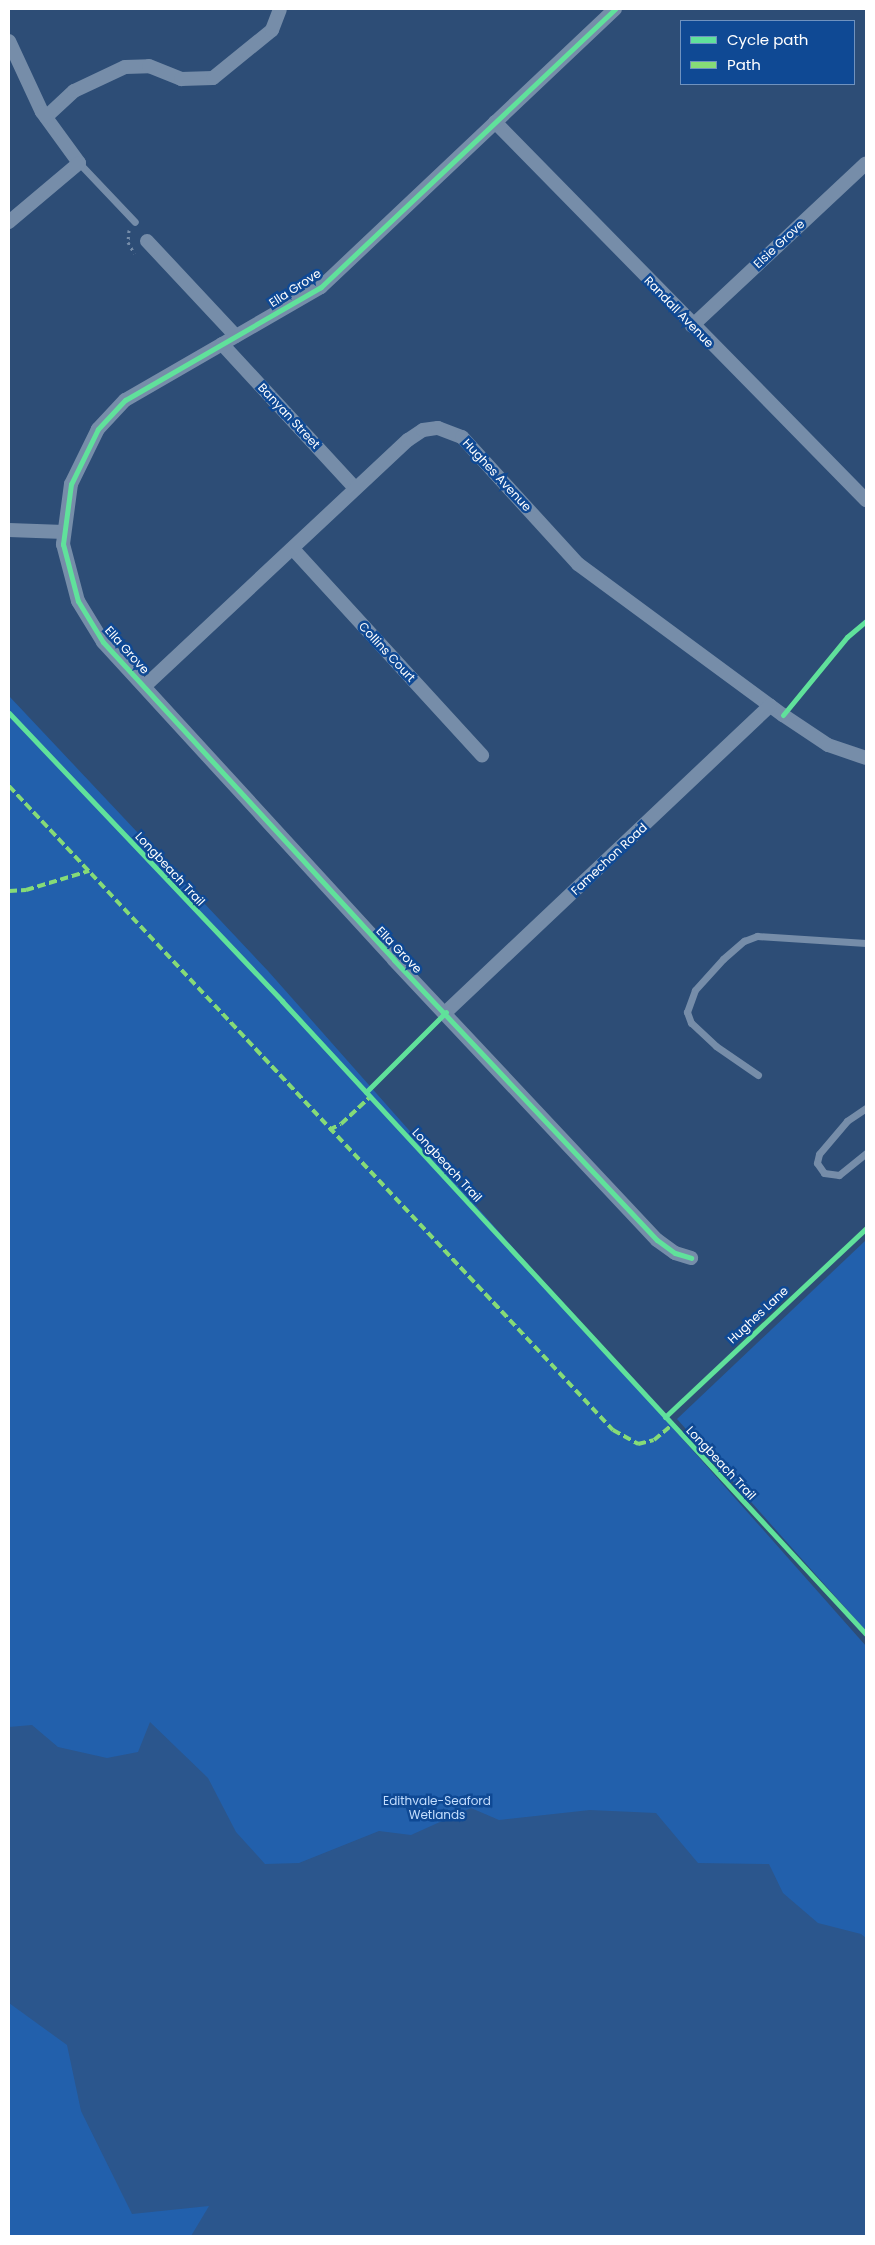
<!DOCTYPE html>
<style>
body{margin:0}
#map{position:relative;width:875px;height:2245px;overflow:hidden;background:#2d4d76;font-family:Poppins,sans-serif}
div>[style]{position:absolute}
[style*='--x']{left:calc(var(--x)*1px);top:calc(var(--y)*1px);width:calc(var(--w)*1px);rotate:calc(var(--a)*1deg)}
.green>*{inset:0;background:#2260ac}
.water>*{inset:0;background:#2b568d}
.path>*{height:3px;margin-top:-1.5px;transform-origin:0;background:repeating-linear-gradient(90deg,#768da9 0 2.5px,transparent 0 6.5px)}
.service>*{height:7px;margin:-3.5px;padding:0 3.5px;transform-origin:3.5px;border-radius:3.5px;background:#768da9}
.minor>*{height:14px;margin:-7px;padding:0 7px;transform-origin:7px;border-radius:7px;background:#768da9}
.quiet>*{height:4px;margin-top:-2px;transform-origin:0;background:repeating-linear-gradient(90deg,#86db77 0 8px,transparent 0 12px)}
.cycleway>*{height:5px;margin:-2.5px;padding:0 2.5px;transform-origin:2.5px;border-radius:2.5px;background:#60e19b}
span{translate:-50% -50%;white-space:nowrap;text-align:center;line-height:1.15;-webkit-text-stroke:5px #0f4994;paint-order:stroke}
.street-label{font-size:12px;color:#fff}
.park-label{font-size:12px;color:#c4defe}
.frame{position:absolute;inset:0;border:10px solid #fff;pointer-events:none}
.legend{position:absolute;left:680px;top:20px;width:175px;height:65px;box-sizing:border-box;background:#0f4994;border:1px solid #6f92bf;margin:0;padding:6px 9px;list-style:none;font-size:15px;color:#fff}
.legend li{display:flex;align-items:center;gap:10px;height:25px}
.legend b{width:25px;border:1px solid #6f92bf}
</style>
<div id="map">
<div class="green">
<i style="clip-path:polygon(9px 696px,268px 971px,866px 1646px,866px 2236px,9px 2236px)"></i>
<i style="clip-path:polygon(866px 1240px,866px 1631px,677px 1419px)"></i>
</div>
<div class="water">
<i style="clip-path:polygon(150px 1722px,208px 1778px,236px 1832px,265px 1864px,299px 1863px,379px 1831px,411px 1835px,471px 1808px,499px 1820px,590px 1810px,656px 1813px,698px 1863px,769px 1864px,783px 1893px,818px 1923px,861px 1934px,866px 1938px,866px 2236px,191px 2236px,209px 2206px,132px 2214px,81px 2111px,67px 2045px,9px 2003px,9px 1727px,32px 1725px,58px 1747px,107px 1758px,138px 1752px)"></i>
</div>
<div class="path">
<i style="--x:129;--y:230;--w:12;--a:95"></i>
<i style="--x:128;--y:242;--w:13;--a:61"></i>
</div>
<div class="service">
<i style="--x:79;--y:163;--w:81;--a:46.5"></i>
<i style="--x:758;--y:1075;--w:51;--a:-145.4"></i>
<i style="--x:716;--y:1046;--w:34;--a:-137"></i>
<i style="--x:691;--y:1023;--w:12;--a:-110"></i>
<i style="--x:687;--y:1012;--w:23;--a:-70"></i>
<i style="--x:695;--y:990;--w:42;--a:-47.9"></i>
<i style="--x:723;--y:959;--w:28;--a:-41"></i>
<i style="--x:744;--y:941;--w:14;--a:-21"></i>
<i style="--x:757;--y:936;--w:109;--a:3.7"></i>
<i style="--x:866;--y:1108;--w:23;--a:146"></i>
<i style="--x:847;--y:1121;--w:43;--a:130.3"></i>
<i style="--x:819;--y:1154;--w:9;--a:103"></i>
<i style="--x:817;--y:1163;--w:12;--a:55"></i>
<i style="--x:824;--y:1173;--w:15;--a:8"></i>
<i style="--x:839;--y:1175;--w:35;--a:-39"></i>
</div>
<div class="minor">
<i style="--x:615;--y:9;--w:405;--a:136.6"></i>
<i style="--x:321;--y:287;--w:226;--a:150"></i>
<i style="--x:125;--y:400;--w:40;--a:133"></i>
<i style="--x:98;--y:429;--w:61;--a:116.1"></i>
<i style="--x:71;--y:484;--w:61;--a:97.6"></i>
<i style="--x:63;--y:544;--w:59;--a:75.3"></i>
<i style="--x:78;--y:601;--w:48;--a:58.6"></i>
<i style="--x:103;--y:642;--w:431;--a:47.5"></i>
<i style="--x:394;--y:960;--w:384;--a:46.8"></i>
<i style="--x:657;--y:1240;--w:22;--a:36"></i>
<i style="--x:675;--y:1253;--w:17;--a:17"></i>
<i style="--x:9;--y:41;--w:78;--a:65.1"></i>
<i style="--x:42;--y:112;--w:63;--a:54"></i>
<i style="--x:79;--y:163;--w:92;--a:139.9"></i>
<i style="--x:46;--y:117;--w:38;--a:-43"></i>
<i style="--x:74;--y:91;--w:56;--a:-25.2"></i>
<i style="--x:125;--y:67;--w:24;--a:-2"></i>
<i style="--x:149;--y:66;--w:35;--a:22"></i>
<i style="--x:181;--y:79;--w:32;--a:-2"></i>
<i style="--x:213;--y:78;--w:76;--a:-39.1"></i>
<i style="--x:272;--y:30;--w:22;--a:-69"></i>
<i style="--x:495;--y:122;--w:530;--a:45.54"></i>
<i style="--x:147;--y:241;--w:130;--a:46.9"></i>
<i style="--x:692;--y:326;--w:238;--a:-43.1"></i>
<i style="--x:222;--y:344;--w:196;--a:47.3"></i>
<i style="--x:9;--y:530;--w:55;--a:2.1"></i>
<i style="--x:293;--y:549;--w:280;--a:47.5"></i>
<i style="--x:146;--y:685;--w:359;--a:-43.1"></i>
<i style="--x:408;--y:440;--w:18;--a:-34"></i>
<i style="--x:423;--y:430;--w:15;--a:-8"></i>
<i style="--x:438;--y:428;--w:26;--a:21"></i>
<i style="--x:462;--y:437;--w:172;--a:47.6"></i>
<i style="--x:578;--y:564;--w:255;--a:36.4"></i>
<i style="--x:783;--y:715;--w:54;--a:33.7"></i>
<i style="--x:828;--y:745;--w:40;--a:18.9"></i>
<i style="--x:446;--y:1012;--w:446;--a:-43.4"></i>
</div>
<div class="quiet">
<i style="--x:9;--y:786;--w:883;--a:46.84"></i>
<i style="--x:613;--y:1430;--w:29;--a:29"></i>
<i style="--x:638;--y:1444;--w:16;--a:-14"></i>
<i style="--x:654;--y:1440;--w:23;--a:-40"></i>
<i style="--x:9;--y:891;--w:17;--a:-3"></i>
<i style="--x:26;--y:890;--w:66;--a:-16.8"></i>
<i style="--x:329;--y:1130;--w:13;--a:-27"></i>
<i style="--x:341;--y:1124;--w:40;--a:-43"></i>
</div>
<div class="cycleway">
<i style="--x:615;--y:9;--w:405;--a:136.6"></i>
<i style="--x:321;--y:287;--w:226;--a:150"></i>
<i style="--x:125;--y:400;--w:40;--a:133"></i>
<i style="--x:98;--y:429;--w:61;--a:116.1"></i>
<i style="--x:71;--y:484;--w:61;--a:97.6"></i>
<i style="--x:63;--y:544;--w:59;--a:75.3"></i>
<i style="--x:78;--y:601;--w:48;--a:58.6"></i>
<i style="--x:103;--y:642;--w:431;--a:47.5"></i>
<i style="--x:394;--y:960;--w:384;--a:46.8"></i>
<i style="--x:657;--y:1240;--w:22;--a:36"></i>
<i style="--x:675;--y:1253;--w:17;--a:17"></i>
<i style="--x:9;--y:713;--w:397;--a:46.5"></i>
<i style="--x:282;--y:1001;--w:861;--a:47.31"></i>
<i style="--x:783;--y:715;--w:101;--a:-50.6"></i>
<i style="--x:847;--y:637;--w:25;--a:-40"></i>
<i style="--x:366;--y:1092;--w:113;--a:-45"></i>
<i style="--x:665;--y:1417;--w:276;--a:-43.2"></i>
</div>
<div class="street-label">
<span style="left:779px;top:244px;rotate:-43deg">Elsie Grove</span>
<span style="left:295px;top:288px;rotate:-33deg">Ella Grove</span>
<span style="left:679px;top:312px;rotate:46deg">Randall Avenue</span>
<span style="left:289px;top:416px;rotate:47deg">Banyan Street</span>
<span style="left:497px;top:475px;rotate:47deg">Hughes Avenue</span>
<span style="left:127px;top:650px;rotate:48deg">Ella Grove</span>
<span style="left:387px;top:652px;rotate:47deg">Collins Court</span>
<span style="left:609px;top:859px;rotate:-43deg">Famechon Road</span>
<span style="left:170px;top:869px;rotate:47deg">Longbeach Trail</span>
<span style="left:399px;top:950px;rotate:46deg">Ella Grove</span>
<span style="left:447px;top:1165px;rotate:47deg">Longbeach Trail</span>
<span style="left:758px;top:1315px;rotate:-43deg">Hughes Lane</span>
<span style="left:721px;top:1463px;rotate:47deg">Longbeach Trail</span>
</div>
<div class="park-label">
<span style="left:437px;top:1808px">Edithvale-Seaford<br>Wetlands</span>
</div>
<div class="frame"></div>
<ul class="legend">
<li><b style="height:6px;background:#60e19b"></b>Cycle path</li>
<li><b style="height:6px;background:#86db77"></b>Path</li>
</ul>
</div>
